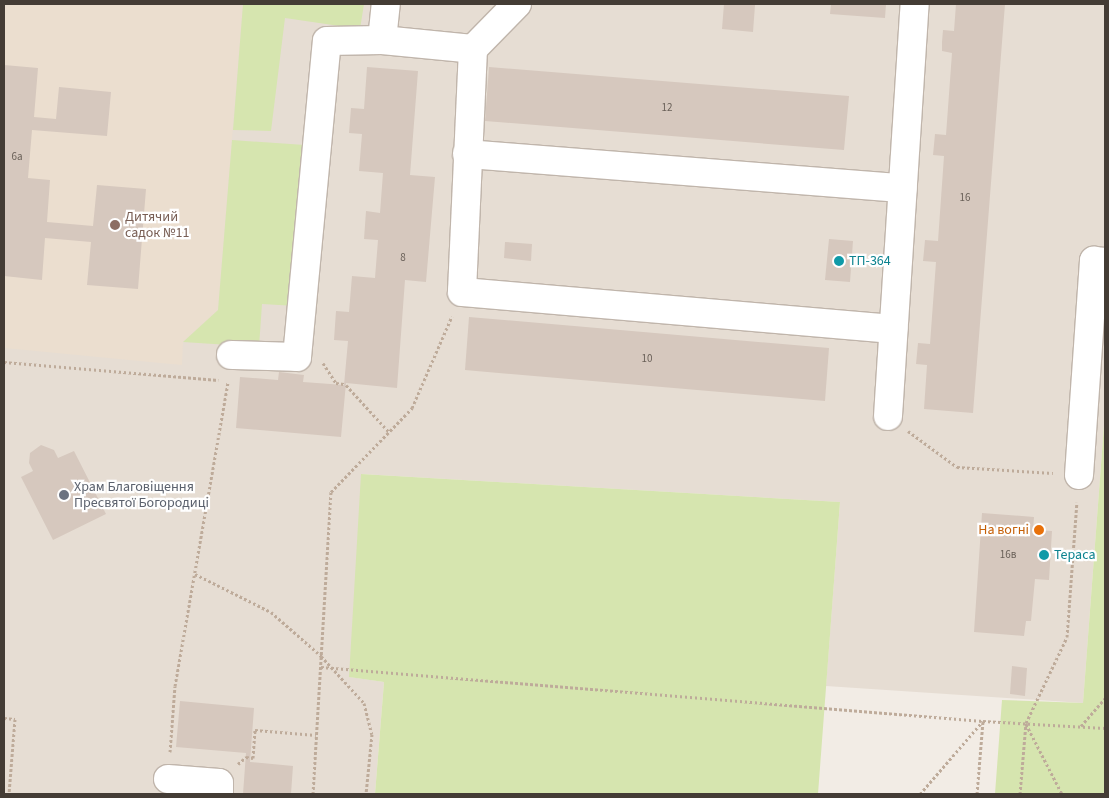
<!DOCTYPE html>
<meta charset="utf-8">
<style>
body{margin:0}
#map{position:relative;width:1109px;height:798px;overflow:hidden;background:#f2ece5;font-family:"Source Sans 3",sans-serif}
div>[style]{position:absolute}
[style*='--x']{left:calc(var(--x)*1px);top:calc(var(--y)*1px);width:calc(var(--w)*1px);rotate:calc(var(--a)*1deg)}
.residential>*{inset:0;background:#e6ddd3}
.education>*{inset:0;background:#ebdecf}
.green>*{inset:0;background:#d6e5af}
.building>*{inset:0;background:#d6c8be}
.path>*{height:3px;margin-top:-1.5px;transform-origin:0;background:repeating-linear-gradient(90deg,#beab9a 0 2.5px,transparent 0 5px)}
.roads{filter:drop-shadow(1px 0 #c0b5ab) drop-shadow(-1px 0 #c0b5ab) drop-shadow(0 1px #c0b5ab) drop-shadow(0 -1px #c0b5ab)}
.minor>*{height:28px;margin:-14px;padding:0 14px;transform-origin:14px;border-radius:14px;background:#fff}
.dots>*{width:14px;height:14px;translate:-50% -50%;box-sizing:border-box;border:2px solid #fff;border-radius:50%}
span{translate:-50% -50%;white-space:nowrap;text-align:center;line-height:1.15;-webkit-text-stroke:4.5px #fff;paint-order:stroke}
.number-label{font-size:11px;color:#685f57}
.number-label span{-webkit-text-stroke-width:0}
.education-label{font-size:14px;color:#785e54}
.left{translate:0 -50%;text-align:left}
.culture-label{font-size:14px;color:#0d838f}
.worship-label{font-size:14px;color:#5b616d}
.food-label{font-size:14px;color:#c56008}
.right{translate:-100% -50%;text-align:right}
.frame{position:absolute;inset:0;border:5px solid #443c35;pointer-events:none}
</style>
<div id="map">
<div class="residential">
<i style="clip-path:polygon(4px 4px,1105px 4px,1105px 412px,1083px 703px,826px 686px,840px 502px,362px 474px,350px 677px,384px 682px,375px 794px,4px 794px)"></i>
</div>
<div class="education">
<i style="clip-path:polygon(4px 4px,243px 4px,218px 310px,183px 342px,182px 365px,4px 348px)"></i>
</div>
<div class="green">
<i style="clip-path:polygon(243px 4px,364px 4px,360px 29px,285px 18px,271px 131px,233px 130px)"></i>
<i style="clip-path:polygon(232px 140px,305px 145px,296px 306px,262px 304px,259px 347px,183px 342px,218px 310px)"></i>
<i style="clip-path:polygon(1105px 412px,1105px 794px,995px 794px,1002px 700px,1083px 703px)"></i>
<i style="clip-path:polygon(361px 474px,840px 502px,818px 794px,375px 794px,384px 682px,349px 677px)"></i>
</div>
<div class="building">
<i style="clip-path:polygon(724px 4px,755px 5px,753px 32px,722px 29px)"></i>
<i style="clip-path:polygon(831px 4px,886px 4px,885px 18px,830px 14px)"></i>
<i style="clip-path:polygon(956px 4px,1005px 4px,973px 413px,924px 409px,927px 365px,916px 364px,918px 343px,930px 344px,936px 262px,923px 261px,924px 251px,925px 240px,938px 241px,944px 156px,933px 155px,935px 134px,946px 135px,952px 53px,942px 51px,942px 42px,943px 30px,954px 31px)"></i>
<i style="clip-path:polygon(4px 65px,38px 68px,34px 117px,56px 119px,59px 87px,111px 92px,107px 136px,32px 130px,28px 178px,50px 180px,47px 222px,93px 226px,97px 185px,146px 189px,138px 289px,87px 285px,91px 242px,45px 238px,42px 280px,4px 276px)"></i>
<i style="clip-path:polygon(367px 67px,418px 71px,410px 175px,435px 177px,426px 282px,405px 280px,397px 388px,346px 383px,341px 437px,236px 428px,240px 377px,278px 380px,279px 372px,304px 375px,303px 382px,344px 385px,348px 341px,334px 340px,336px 311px,349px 312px,352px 276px,375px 278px,378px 240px,364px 239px,366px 211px,380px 213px,383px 173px,359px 171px,362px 134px,349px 133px,351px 108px,364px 109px)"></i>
<i style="clip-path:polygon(489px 67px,849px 96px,844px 150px,485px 121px)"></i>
<i style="clip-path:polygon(829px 239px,853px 241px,850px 282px,825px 280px)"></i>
<i style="clip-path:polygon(505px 242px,532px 244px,531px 261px,504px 258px)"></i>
<i style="clip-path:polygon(469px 317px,829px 348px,825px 401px,465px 370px)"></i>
<i style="clip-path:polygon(41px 445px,54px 450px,58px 458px,74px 451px,106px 514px,53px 540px,21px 477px,33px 471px,29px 463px,30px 453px)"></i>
<i style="clip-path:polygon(982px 513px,1034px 517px,1033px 530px,1052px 531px,1049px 580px,1035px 579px,1031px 621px,1026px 621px,1024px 636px,974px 632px)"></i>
<i style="clip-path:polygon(1012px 666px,1027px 668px,1025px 696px,1010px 694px)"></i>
<i style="clip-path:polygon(180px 701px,254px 708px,250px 762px,293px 766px,291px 794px,243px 794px,246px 753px,176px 747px)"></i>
</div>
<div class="path">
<i style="--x:4;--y:362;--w:215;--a:4.8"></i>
<i style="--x:323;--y:363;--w:24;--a:57"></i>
<i style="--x:336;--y:383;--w:8;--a:7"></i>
<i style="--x:346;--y:385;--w:64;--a:47.5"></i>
<i style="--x:908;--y:431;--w:61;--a:36.3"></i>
<i style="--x:957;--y:467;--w:96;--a:3.6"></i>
<i style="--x:195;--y:574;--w:85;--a:26.6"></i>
<i style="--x:271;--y:612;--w:67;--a:41.3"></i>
<i style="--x:321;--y:656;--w:64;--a:47.5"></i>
<i style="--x:364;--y:703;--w:32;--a:76"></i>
<i style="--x:372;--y:734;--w:60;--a:95.7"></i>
<i style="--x:321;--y:667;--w:664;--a:4.66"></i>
<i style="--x:4;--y:718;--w:11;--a:5"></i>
<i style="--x:15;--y:719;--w:75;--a:94.6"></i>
<i style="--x:1026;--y:724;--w:79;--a:62.8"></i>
<i style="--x:1081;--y:726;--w:37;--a:-49"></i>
<i style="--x:170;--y:752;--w:66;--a:-85.7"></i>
<i style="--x:175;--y:686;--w:308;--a:-80.1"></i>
<i style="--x:238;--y:764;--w:11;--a:-41"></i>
<i style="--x:246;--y:757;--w:7;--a:8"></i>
<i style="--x:253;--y:758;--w:28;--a:-86"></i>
<i style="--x:255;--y:730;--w:61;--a:4.7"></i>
<i style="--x:313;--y:794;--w:303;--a:-86.6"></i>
<i style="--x:331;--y:492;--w:117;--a:-46"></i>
<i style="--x:412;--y:408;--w:100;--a:-66.5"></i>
<i style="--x:920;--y:794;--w:96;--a:-49.2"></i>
<i style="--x:977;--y:794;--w:73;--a:-85.3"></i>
<i style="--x:983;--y:721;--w:122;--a:3.3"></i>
<i style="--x:1020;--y:794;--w:71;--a:-85.2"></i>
<i style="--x:1026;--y:723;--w:95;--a:-64.5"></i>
<i style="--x:1067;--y:637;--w:135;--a:-85.8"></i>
</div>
<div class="roads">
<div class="minor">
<i style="--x:517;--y:4;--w:63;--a:134.4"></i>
<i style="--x:473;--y:49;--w:243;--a:92.6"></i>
<i style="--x:462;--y:292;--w:433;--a:4.9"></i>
<i style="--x:382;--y:40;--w:36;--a:-84"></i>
<i style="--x:467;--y:154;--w:437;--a:4.5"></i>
<i style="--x:231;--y:355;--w:66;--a:1.7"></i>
<i style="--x:297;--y:357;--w:317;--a:-84.6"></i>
<i style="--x:327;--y:41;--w:55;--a:-1"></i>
<i style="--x:382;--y:40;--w:91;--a:5.6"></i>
<i style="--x:888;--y:416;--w:413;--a:-86.3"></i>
<i style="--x:1079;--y:475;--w:215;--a:-86"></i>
<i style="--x:1094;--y:261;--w:11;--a:5"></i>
<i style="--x:168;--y:779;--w:51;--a:4.5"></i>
<i style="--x:219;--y:783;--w:11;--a:90"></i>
</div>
</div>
<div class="dots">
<i style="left:115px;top:225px;background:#8d6e63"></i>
<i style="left:839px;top:261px;background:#0f9aa8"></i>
<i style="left:64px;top:495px;background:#6b7280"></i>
<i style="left:1039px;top:530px;background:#e8710a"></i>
<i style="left:1044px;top:555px;background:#0f9aa8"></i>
</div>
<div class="number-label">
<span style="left:667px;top:108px">12</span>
<span style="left:17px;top:157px">6а</span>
<span style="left:965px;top:198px">16</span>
<span style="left:403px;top:258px">8</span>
<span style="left:647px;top:359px">10</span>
<span style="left:1008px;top:555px">16в</span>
</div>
<div class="education-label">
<span class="left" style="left:125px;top:225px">Дитячий<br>садок №11</span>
</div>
<div class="culture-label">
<span class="left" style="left:849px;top:261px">ТП-364</span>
<span class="left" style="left:1054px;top:555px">Тераса</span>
</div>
<div class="worship-label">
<span class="left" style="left:74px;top:495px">Храм Благовіщення<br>Пресвятої Богородиці</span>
</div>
<div class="food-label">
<span class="right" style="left:1029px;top:530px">На вогні</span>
</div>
<div class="frame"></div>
</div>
